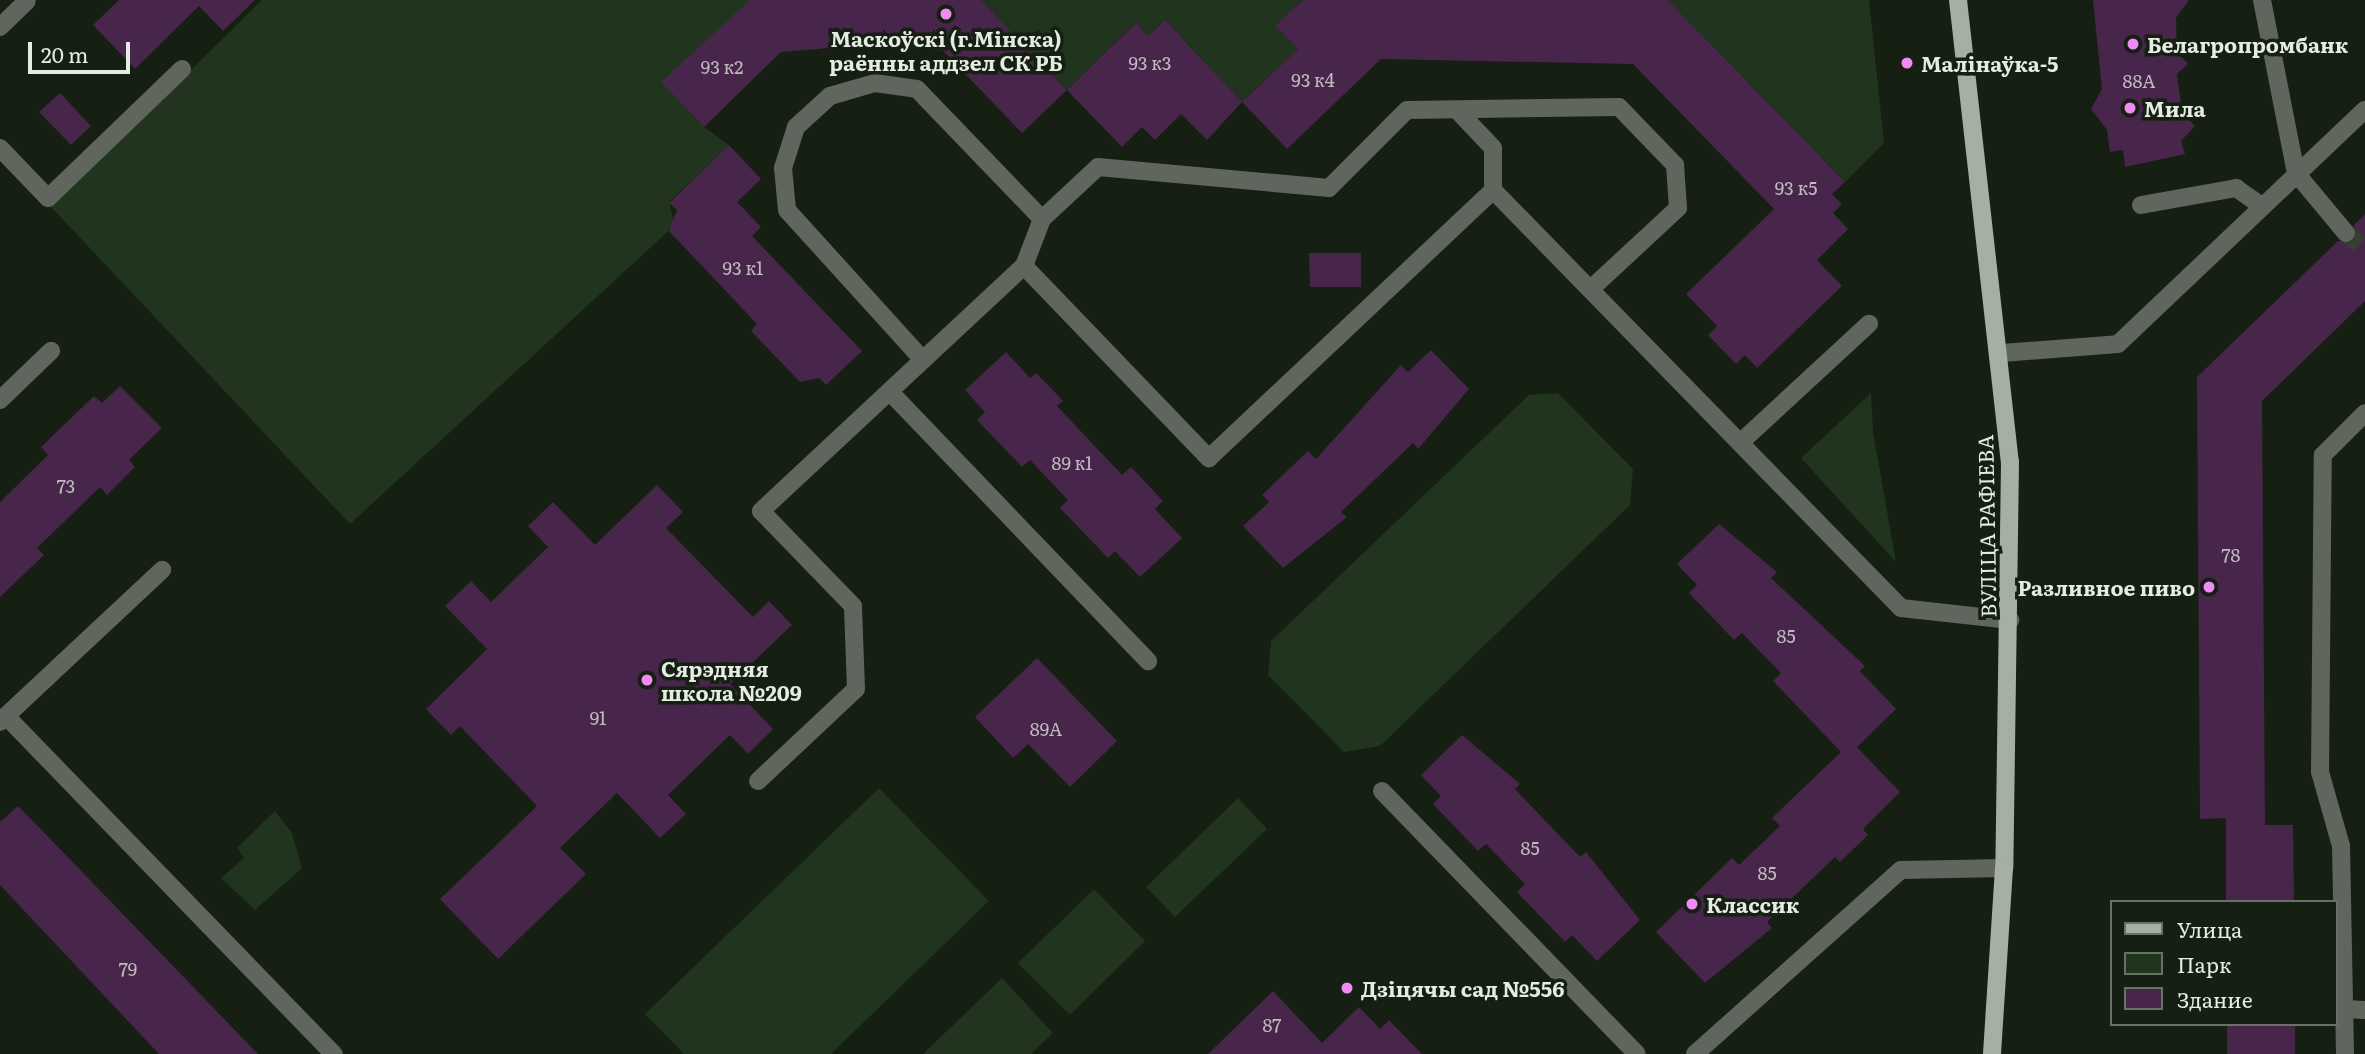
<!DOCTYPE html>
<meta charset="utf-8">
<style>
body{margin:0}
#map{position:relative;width:2365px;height:1054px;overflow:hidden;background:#151f12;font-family:Literata,serif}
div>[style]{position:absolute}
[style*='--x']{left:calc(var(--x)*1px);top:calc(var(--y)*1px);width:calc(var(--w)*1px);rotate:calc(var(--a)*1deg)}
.green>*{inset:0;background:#21341d}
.building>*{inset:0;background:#48254a}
.minor-tunnel>*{height:18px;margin-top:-9px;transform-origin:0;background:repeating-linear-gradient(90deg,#343e31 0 18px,transparent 0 27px)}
.minor>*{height:18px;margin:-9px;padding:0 9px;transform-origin:9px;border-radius:9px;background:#60655e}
.major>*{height:18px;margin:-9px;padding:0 9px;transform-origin:9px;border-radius:9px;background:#a4b0a2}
.dots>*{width:19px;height:19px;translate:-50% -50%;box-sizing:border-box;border:4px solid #151f12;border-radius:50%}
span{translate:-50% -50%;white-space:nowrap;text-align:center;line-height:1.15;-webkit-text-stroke:7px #151f12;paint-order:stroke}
.number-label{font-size:18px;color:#bebabd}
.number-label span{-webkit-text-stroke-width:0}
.poi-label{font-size:21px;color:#e5ece3;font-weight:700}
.left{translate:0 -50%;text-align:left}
.right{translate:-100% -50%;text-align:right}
.street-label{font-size:21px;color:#e5ece3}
.legend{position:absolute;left:2110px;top:900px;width:228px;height:126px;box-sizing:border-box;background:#151f12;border:2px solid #687166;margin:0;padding:9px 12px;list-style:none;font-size:21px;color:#e5ece3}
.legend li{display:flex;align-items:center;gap:14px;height:35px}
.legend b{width:35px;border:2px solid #687166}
.scale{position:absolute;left:28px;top:42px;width:102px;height:32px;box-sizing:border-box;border:4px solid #e5ece3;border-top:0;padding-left:9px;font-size:21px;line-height:24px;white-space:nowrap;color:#e5ece3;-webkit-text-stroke:5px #151f12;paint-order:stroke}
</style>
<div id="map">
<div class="green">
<i style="clip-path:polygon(262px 0,750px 0,704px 127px,729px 145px,669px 202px,675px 225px,350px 524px,51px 207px)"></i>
<i style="clip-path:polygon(981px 0,1303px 0,1276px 26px,1298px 49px,1242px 102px,1165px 20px,1148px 36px,1136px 23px,1067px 90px)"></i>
<i style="clip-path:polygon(1668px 0,1869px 0,1884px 143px,1845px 182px)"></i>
<i style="clip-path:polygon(1558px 393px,1633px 469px,1630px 505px,1380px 746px,1344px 752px,1268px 675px,1271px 641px,1529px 395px)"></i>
<i style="clip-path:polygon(1871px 393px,1873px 432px,1896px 562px,1801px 458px)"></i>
<i style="clip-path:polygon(879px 788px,989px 901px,831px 1054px,684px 1054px,645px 1014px)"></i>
<i style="clip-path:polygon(1238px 798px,1267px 829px,1175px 917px,1146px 887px)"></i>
<i style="clip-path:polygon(275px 811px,292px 833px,302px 868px,255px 910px,221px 878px,244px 858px,237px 848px)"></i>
<i style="clip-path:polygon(1094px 889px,1145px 941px,1070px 1015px,1018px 963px)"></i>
<i style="clip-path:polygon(1002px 978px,1053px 1033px,1031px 1054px,923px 1054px)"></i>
</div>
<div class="building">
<i style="clip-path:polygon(119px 0,255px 0,223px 31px,199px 6px,135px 69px,93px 25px)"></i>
<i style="clip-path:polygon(750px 0,981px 0,1067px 90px,1022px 133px,943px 51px,864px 45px,781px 52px,704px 127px,661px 82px)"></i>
<i style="clip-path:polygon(1303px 0,1668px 0,1845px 182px,1832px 194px,1842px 204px,1833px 213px,1848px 229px,1817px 260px,1842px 286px,1757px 368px,1745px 355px,1736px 364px,1708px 335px,1717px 326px,1686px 294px,1774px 209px,1633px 64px,1381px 59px,1287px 149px,1242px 102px,1298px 49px,1275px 26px)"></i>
<i style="clip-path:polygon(2093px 0,2189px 0,2176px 18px,2177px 52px,2188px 64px,2177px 74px,2182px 111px,2195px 126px,2181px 141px,2185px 154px,2125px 167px,2123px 150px,2110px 152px,2107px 130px,2091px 109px,2102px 89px)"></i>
<i style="clip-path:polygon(1165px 20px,1242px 102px,1207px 140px,1181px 114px,1155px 140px,1142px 127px,1122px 147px,1067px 90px,1136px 23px,1148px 36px)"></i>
<i style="clip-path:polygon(60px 93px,91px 126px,71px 145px,39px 112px)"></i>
<i style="clip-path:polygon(729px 145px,761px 179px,737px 202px,761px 227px,752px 236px,862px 351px,826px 385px,819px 378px,800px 382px,751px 331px,757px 324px,669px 231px,677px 210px,669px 203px)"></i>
<i style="clip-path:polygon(2365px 214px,2365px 301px,2262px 401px,2265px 825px,2293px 825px,2294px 902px,2226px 902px,2226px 818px,2200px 819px,2197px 377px,2338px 241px,2354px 241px,2354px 225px)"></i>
<i style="clip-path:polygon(1309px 253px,1361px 253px,1361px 287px,1310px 287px)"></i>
<i style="clip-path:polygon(1431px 350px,1469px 389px,1418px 449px,1413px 443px,1341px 512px,1347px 517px,1283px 568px,1243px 526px,1269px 502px,1262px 495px,1308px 451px,1316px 459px,1401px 365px,1408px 372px)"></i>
<i style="clip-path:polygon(1006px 352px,1030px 378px,1036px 373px,1049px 386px,1063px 401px,1057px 406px,1122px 475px,1131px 467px,1163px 501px,1155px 509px,1182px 538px,1140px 577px,1115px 551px,1108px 558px,1060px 508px,1068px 500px,1030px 460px,1022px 467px,977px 420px,985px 412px,965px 390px)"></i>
<i style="clip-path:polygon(120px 386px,162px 428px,129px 460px,135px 467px,107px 495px,100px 487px,37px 548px,44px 555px,0 597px,0 502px,48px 455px,41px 447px,94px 396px,102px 403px)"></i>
<i style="clip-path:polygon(657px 485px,683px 512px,666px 528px,753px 617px,769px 601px,792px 625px,730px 684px,773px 729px,748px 754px,730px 735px,668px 795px,686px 814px,660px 838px,617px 793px,560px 848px,586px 874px,498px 959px,440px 899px,537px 806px,460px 726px,451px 735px,426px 709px,487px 649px,445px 606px,471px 581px,491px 602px,548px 547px,528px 526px,553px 502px,595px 545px)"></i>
<i style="clip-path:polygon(1719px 524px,1777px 572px,1771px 578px,1865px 666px,1860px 671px,1896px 709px,1857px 747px,1900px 792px,1863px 829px,1868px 835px,1840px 862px,1835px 857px,1767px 922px,1772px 928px,1705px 983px,1656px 932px,1732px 858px,1739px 865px,1780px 826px,1772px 818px,1841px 752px,1773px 681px,1781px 673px,1742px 633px,1734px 640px,1689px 593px,1697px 585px,1677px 564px)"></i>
<i style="clip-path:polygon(1037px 658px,1117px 741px,1070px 787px,1028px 744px,1013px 758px,975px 717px)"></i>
<i style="clip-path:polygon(1462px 735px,1520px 784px,1515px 789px,1580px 857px,1586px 852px,1640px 920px,1597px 961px,1572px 935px,1565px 942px,1517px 892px,1525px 884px,1486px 844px,1478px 851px,1433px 804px,1441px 796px,1421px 775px)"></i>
<i style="clip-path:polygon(18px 806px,61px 850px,258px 1054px,159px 1054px,0 885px,0 822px)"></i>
<i style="clip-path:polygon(1273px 991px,1322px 1043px,1359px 1007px,1380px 1029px,1389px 1020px,1422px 1054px,1208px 1054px)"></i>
<i style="clip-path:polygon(2227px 1024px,2295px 1024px,2295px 1054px,2227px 1054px)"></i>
</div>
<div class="minor-tunnel">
<i style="--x:2346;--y:233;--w:25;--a:42"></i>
</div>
<div class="minor">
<i style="--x:2262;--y:0;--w:176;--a:78.9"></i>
<i style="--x:2296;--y:173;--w:78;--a:50.2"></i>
<i style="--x:0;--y:27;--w:37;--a:-44"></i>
<i style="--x:1457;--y:110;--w:52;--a:46.5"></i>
<i style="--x:1493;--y:148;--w:42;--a:90"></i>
<i style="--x:0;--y:148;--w:69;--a:46.2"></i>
<i style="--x:48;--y:198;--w:186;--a:-43.9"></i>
<i style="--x:2141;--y:205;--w:97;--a:-10.1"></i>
<i style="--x:2236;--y:188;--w:32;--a:35"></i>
<i style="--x:1024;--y:266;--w:267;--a:46.1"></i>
<i style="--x:1209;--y:458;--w:390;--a:-43.3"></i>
<i style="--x:1493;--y:190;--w:584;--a:45.69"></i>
<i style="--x:1901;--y:608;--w:110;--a:6.3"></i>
<i style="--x:2002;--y:353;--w:116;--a:-4.4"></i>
<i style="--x:2118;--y:344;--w:340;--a:-43.5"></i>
<i style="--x:923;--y:360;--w:202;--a:-132.2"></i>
<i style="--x:787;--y:210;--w:42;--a:-95.4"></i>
<i style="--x:783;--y:168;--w:43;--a:-72.4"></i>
<i style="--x:796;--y:127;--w:46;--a:-42.4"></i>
<i style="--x:830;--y:96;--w:47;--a:-16.1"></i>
<i style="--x:875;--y:83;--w:42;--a:8.1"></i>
<i style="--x:917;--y:89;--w:180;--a:46.1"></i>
<i style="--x:890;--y:392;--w:373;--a:46.2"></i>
<i style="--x:0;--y:400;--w:71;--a:-43.9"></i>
<i style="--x:1742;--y:441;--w:173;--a:-42.7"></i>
<i style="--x:6;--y:716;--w:214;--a:-43.1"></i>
<i style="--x:0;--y:722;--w:8;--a:-45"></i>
<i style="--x:6;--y:716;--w:471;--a:45.9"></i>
<i style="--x:758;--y:781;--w:134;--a:-43.2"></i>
<i style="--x:856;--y:689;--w:83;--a:-92.1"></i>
<i style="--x:853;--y:606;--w:132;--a:-134.1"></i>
<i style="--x:761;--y:511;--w:359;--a:-43"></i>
<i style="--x:1024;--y:266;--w:50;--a:-69"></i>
<i style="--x:1042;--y:219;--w:76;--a:-42.9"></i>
<i style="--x:1098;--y:167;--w:232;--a:5.2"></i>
<i style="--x:1329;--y:188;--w:110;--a:-45"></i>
<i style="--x:1407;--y:110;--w:212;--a:-0.8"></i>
<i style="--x:1619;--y:107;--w:81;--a:46"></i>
<i style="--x:1675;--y:165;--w:43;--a:86"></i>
<i style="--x:1678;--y:208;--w:116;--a:137.1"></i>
<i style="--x:1382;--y:791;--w:366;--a:45.9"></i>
<i style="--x:2344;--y:1009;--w:21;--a:3"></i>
<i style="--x:1695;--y:1054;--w:276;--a:-41.8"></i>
<i style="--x:1901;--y:870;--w:103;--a:-1.1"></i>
<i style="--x:2345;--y:1054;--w:208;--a:-91.1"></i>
<i style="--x:2341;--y:846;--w:77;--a:-105.8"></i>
<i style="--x:2320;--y:772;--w:317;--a:-89.5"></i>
<i style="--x:2323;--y:455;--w:59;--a:-45"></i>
</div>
<div class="major">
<i style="--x:1958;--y:0;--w:465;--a:83.6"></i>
<i style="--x:2010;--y:462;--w:406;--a:90.8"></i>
<i style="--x:2004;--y:868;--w:186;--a:93.7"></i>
</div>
<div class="dots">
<i style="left:946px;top:14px;background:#f08bf5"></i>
<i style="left:2133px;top:44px;background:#f08bf5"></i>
<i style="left:1907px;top:63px;background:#f08bf5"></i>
<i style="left:2130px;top:108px;background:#f08bf5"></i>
<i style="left:2209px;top:587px;background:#f08bf5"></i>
<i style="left:647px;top:680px;background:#f08bf5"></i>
<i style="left:1692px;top:904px;background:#f08bf5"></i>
<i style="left:1347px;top:988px;background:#f08bf5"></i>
</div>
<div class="number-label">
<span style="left:1150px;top:63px">93 к3</span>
<span style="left:722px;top:67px">93 к2</span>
<span style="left:1313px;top:80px">93 к4</span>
<span style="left:2139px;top:81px">88А</span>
<span style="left:1796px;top:188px">93 к5</span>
<span style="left:743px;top:268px">93 к1</span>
<span style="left:1072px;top:463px">89 к1</span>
<span style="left:66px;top:486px">73</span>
<span style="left:2231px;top:555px">78</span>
<span style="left:1786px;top:636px">85</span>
<span style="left:598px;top:718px">91</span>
<span style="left:1046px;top:729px">89А</span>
<span style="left:1530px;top:848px">85</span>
<span style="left:1767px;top:873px">85</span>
<span style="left:128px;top:969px">79</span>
<span style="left:1272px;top:1025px">87</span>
</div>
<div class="poi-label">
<span style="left:946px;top:50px">Маскоўскі (г.Мінска)<br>раённы аддзел СК РБ</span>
<span class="left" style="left:2147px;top:44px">Белагропромбанк</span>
<span class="left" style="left:1921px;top:63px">Малінаўка-5</span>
<span class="left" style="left:2144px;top:108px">Мила</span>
<span class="right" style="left:2195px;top:587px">Разливное пиво</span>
<span class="left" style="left:661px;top:680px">Сярэдняя<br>школа №209</span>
<span class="left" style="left:1706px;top:904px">Классик</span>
<span class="left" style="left:1361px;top:988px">Дзіцячы сад №556</span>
</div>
<div class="street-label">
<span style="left:1986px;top:526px;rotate:-91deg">ВУЛІЦА РАФІЕВА</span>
</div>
<ul class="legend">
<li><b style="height:9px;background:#a4b0a2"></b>Улица</li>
<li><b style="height:19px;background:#21341d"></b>Парк</li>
<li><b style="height:19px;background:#48254a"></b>Здание</li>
</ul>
<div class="scale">20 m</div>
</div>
